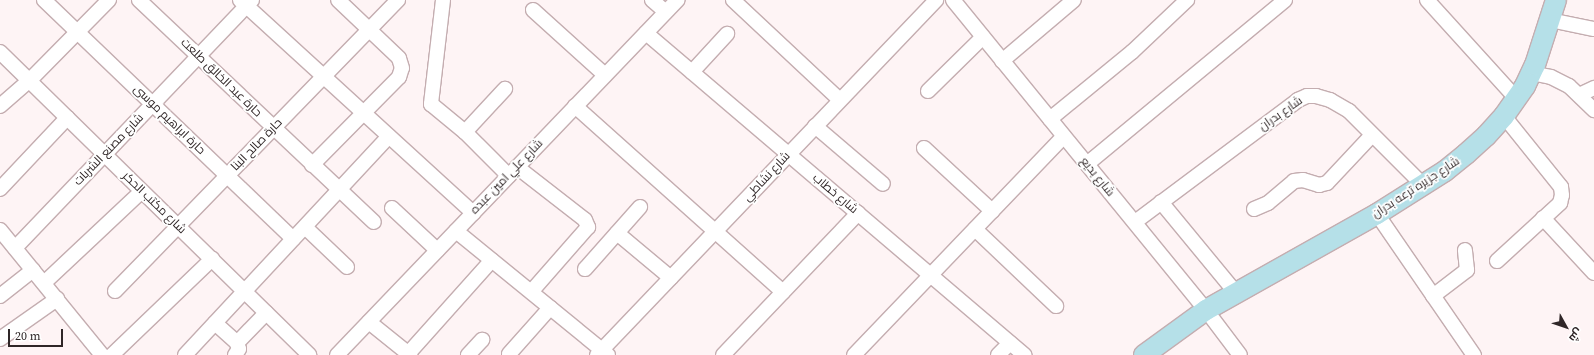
<!DOCTYPE html>
<meta charset="utf-8">
<style>
body{margin:0}
#map{position:relative;width:1594px;height:355px;overflow:hidden;background:#fef4f5;font-family:"Source Serif 4",Cairo,serif}
div>[style]{position:absolute}
[style*='--x']{left:calc(var(--x)*1px);top:calc(var(--y)*1px);width:calc(var(--w)*1px);rotate:calc(var(--a)*1deg)}
.roads{filter:drop-shadow(1px 0 #c4adb0) drop-shadow(-1px 0 #c4adb0) drop-shadow(0 1px #c4adb0) drop-shadow(0 -1px #c4adb0)}
.street>*{height:14px;margin:-7px;padding:0 7px;transform-origin:7px;border-radius:7px;background:#fff}
.secondary>*{height:20px;margin:-10px;padding:0 10px;transform-origin:10px;border-radius:10px;background:#b5e0e8}
span{translate:-50% -50%;white-space:nowrap;text-align:center;line-height:1.15;-webkit-text-stroke:3.5px #fff;paint-order:stroke}
.street-label{font-size:12px;color:#2f2627}
.north{position:absolute;left:1546px;top:307px;width:40px;height:40px;-webkit-text-stroke:3px #fff;paint-order:stroke;rotate:130deg;font-size:11px;font-weight:700;line-height:16px;text-align:center;color:#2f2627}
.north::after{content:'';display:block;margin:auto;width:14px;height:18px;background:#2f2627;clip-path:polygon(50% 0,100% 100%,50% 72%,0 100%)}
.scale{position:absolute;left:8px;top:329px;width:55px;height:18px;box-sizing:border-box;border:2px solid #2f2627;border-top:0;padding-left:5px;font-size:12px;line-height:14px;white-space:nowrap;color:#2f2627;-webkit-text-stroke:3px #fff;paint-order:stroke}
</style>
<div id="map">
<div class="roads">
<div class="street">
<i style="--x:44;--y:0;--w:345;--a:43.8"></i>
<i style="--x:139;--y:0;--w:323;--a:43.4"></i>
<i style="--x:240;--y:0;--w:316;--a:42.4"></i>
<i style="--x:443;--y:0;--w:105;--a:96.6"></i>
<i style="--x:431;--y:104;--w:44;--a:39.5"></i>
<i style="--x:465;--y:132;--w:62;--a:45"></i>
<i style="--x:652;--y:0;--w:18;--a:41"></i>
<i style="--x:733;--y:0;--w:146;--a:43.1"></i>
<i style="--x:953;--y:0;--w:400;--a:50.8"></i>
<i style="--x:1206;--y:310;--w:56;--a:52.9"></i>
<i style="--x:1427;--y:0;--w:132;--a:47.8"></i>
<i style="--x:533;--y:10;--w:97;--a:42.1"></i>
<i style="--x:1550;--y:20;--w:45;--a:11.6"></i>
<i style="--x:646;--y:33;--w:497;--a:40.4"></i>
<i style="--x:0;--y:52;--w:433;--a:44.4"></i>
<i style="--x:1002;--y:61;--w:94;--a:-40.3"></i>
<i style="--x:692;--y:72;--w:52;--a:-47.4"></i>
<i style="--x:1531;--y:73;--w:20;--a:11"></i>
<i style="--x:1551;--y:77;--w:20;--a:27"></i>
<i style="--x:1569;--y:86;--w:35;--a:44"></i>
<i style="--x:928;--y:91;--w:77;--a:-44.5"></i>
<i style="--x:1579;--y:95;--w:17;--a:-25"></i>
<i style="--x:0;--y:106;--w:38;--a:-41"></i>
<i style="--x:29;--y:81;--w:114;--a:-45.4"></i>
<i style="--x:575;--y:106;--w:279;--a:41.8"></i>
<i style="--x:1050;--y:119;--w:106;--a:-39.3"></i>
<i style="--x:1132;--y:52;--w:76;--a:-43.4"></i>
<i style="--x:815;--y:126;--w:89;--a:40.5"></i>
<i style="--x:465;--y:132;--w:59;--a:-47.1"></i>
<i style="--x:924;--y:148;--w:93;--a:42.8"></i>
<i style="--x:1087;--y:164;--w:257;--a:-39.6"></i>
<i style="--x:312;--y:165;--w:124;--a:-45.3"></i>
<i style="--x:399;--y:77;--w:9;--a:-72"></i>
<i style="--x:402;--y:68;--w:10;--a:-107"></i>
<i style="--x:399;--y:58;--w:84;--a:-136.4"></i>
<i style="--x:517;--y:167;--w:86;--a:37.9"></i>
<i style="--x:585;--y:220;--w:8;--a:67"></i>
<i style="--x:588;--y:227;--w:86;--a:131.2"></i>
<i style="--x:0;--y:189;--w:98;--a:-46.7"></i>
<i style="--x:1161;--y:202;--w:118;--a:50.5"></i>
<i style="--x:392;--y:208;--w:62;--a:43"></i>
<i style="--x:1254;--y:209;--w:15;--a:-23"></i>
<i style="--x:1268;--y:203;--w:34;--a:-40"></i>
<i style="--x:1294;--y:181;--w:9;--a:-6"></i>
<i style="--x:1303;--y:180;--w:17;--a:17"></i>
<i style="--x:1319;--y:185;--w:8;--a:-14"></i>
<i style="--x:1327;--y:183;--w:66;--a:-46.8"></i>
<i style="--x:1377;--y:214;--w:171;--a:55.5"></i>
<i style="--x:1543;--y:218;--w:75;--a:47.2"></i>
<i style="--x:1135;--y:222;--w:204;--a:-36.8"></i>
<i style="--x:1298;--y:100;--w:10;--a:-24"></i>
<i style="--x:1307;--y:96;--w:9;--a:0"></i>
<i style="--x:1316;--y:96;--w:15;--a:16"></i>
<i style="--x:1330;--y:100;--w:22;--a:30"></i>
<i style="--x:1349;--y:111;--w:105;--a:45"></i>
<i style="--x:305;--y:227;--w:58;--a:43.6"></i>
<i style="--x:975;--y:229;--w:112;--a:43.5"></i>
<i style="--x:0;--y:230;--w:161;--a:50.8"></i>
<i style="--x:456;--y:231;--w:196;--a:39.2"></i>
<i style="--x:617;--y:233;--w:70;--a:39.8"></i>
<i style="--x:15;--y:248;--w:343;--a:-46.3"></i>
<i style="--x:1497;--y:261;--w:86;--a:-42.6"></i>
<i style="--x:1560;--y:203;--w:8;--a:-76"></i>
<i style="--x:1562;--y:195;--w:8;--a:-97"></i>
<i style="--x:1561;--y:187;--w:91;--a:-128.8"></i>
<i style="--x:585;--y:269;--w:83;--a:-48.4"></i>
<i style="--x:44;--y:283;--w:134;--a:-43.2"></i>
<i style="--x:115;--y:291;--w:406;--a:-45.8"></i>
<i style="--x:0;--y:296;--w:42;--a:-38.2"></i>
<i style="--x:1433;--y:296;--w:43;--a:-37.4"></i>
<i style="--x:1467;--y:270;--w:20;--a:-96"></i>
<i style="--x:369;--y:322;--w:53;--a:38.8"></i>
<i style="--x:215;--y:323;--w:30;--a:42"></i>
<i style="--x:237;--y:343;--w:6;--a:72"></i>
<i style="--x:239;--y:349;--w:7;--a:124"></i>
<i style="--x:0;--y:339;--w:70;--a:-35.1"></i>
<i style="--x:237;--y:343;--w:42;--a:-46"></i>
<i style="--x:509;--y:354;--w:62;--a:-48.3"></i>
<i style="--x:112;--y:355;--w:139;--a:-43.8"></i>
<i style="--x:185;--y:355;--w:299;--a:-47"></i>
<i style="--x:337;--y:355;--w:492;--a:-46.2"></i>
<i style="--x:407;--y:355;--w:127;--a:-48.2"></i>
<i style="--x:468;--y:355;--w:21;--a:-47"></i>
<i style="--x:597;--y:355;--w:491;--a:-46.3"></i>
<i style="--x:723;--y:355;--w:196;--a:-46.4"></i>
<i style="--x:854;--y:355;--w:303;--a:-46.2"></i>
<i style="--x:998;--y:355;--w:17;--a:-45"></i>
</div>
<div class="secondary">
<i style="--x:1144;--y:355;--w:77;--a:-36"></i>
<i style="--x:1206;--y:310;--w:196;--a:-29.3"></i>
<i style="--x:1377;--y:214;--w:80;--a:-32.3"></i>
<i style="--x:1445;--y:171;--w:27;--a:-39"></i>
<i style="--x:1466;--y:154;--w:27;--a:-42"></i>
<i style="--x:1486;--y:136;--w:27;--a:-48"></i>
<i style="--x:1504;--y:116;--w:37;--a:-55"></i>
<i style="--x:1525;--y:86;--w:23;--a:-65"></i>
<i style="--x:1535;--y:65;--w:68;--a:-72.1"></i>
</div>
</div>
<div class="street-label">
<span style="left:221px;top:78px;rotate:44deg">حارة عبد الخالق طلعت</span>
<span style="left:1281px;top:114px;rotate:-35deg">شارع بدران</span>
<span style="left:169px;top:120px;rotate:44deg">حارة ابراهيم موسى</span>
<span style="left:257px;top:145px;rotate:-46deg">حارة صالح البنا</span>
<span style="left:109px;top:150px;rotate:-46deg">شارع مصنع الشربات</span>
<span style="left:507px;top:177px;rotate:-46deg">شارع علي امين عبده</span>
<span style="left:767px;top:177px;rotate:-47deg">شارع نشاطي</span>
<span style="left:1097px;top:177px;rotate:51deg">شارع بديع</span>
<span style="left:1416px;top:188px;rotate:-33deg">شارع جزيره ترعه بدران</span>
<span style="left:835px;top:194px;rotate:40deg">شارع خطاب</span>
<span style="left:154px;top:203px;rotate:44deg">شارع مكتب الحكر</span>
</div>
<div class="north">ش</div>
<div class="scale">20 m</div>
</div>
